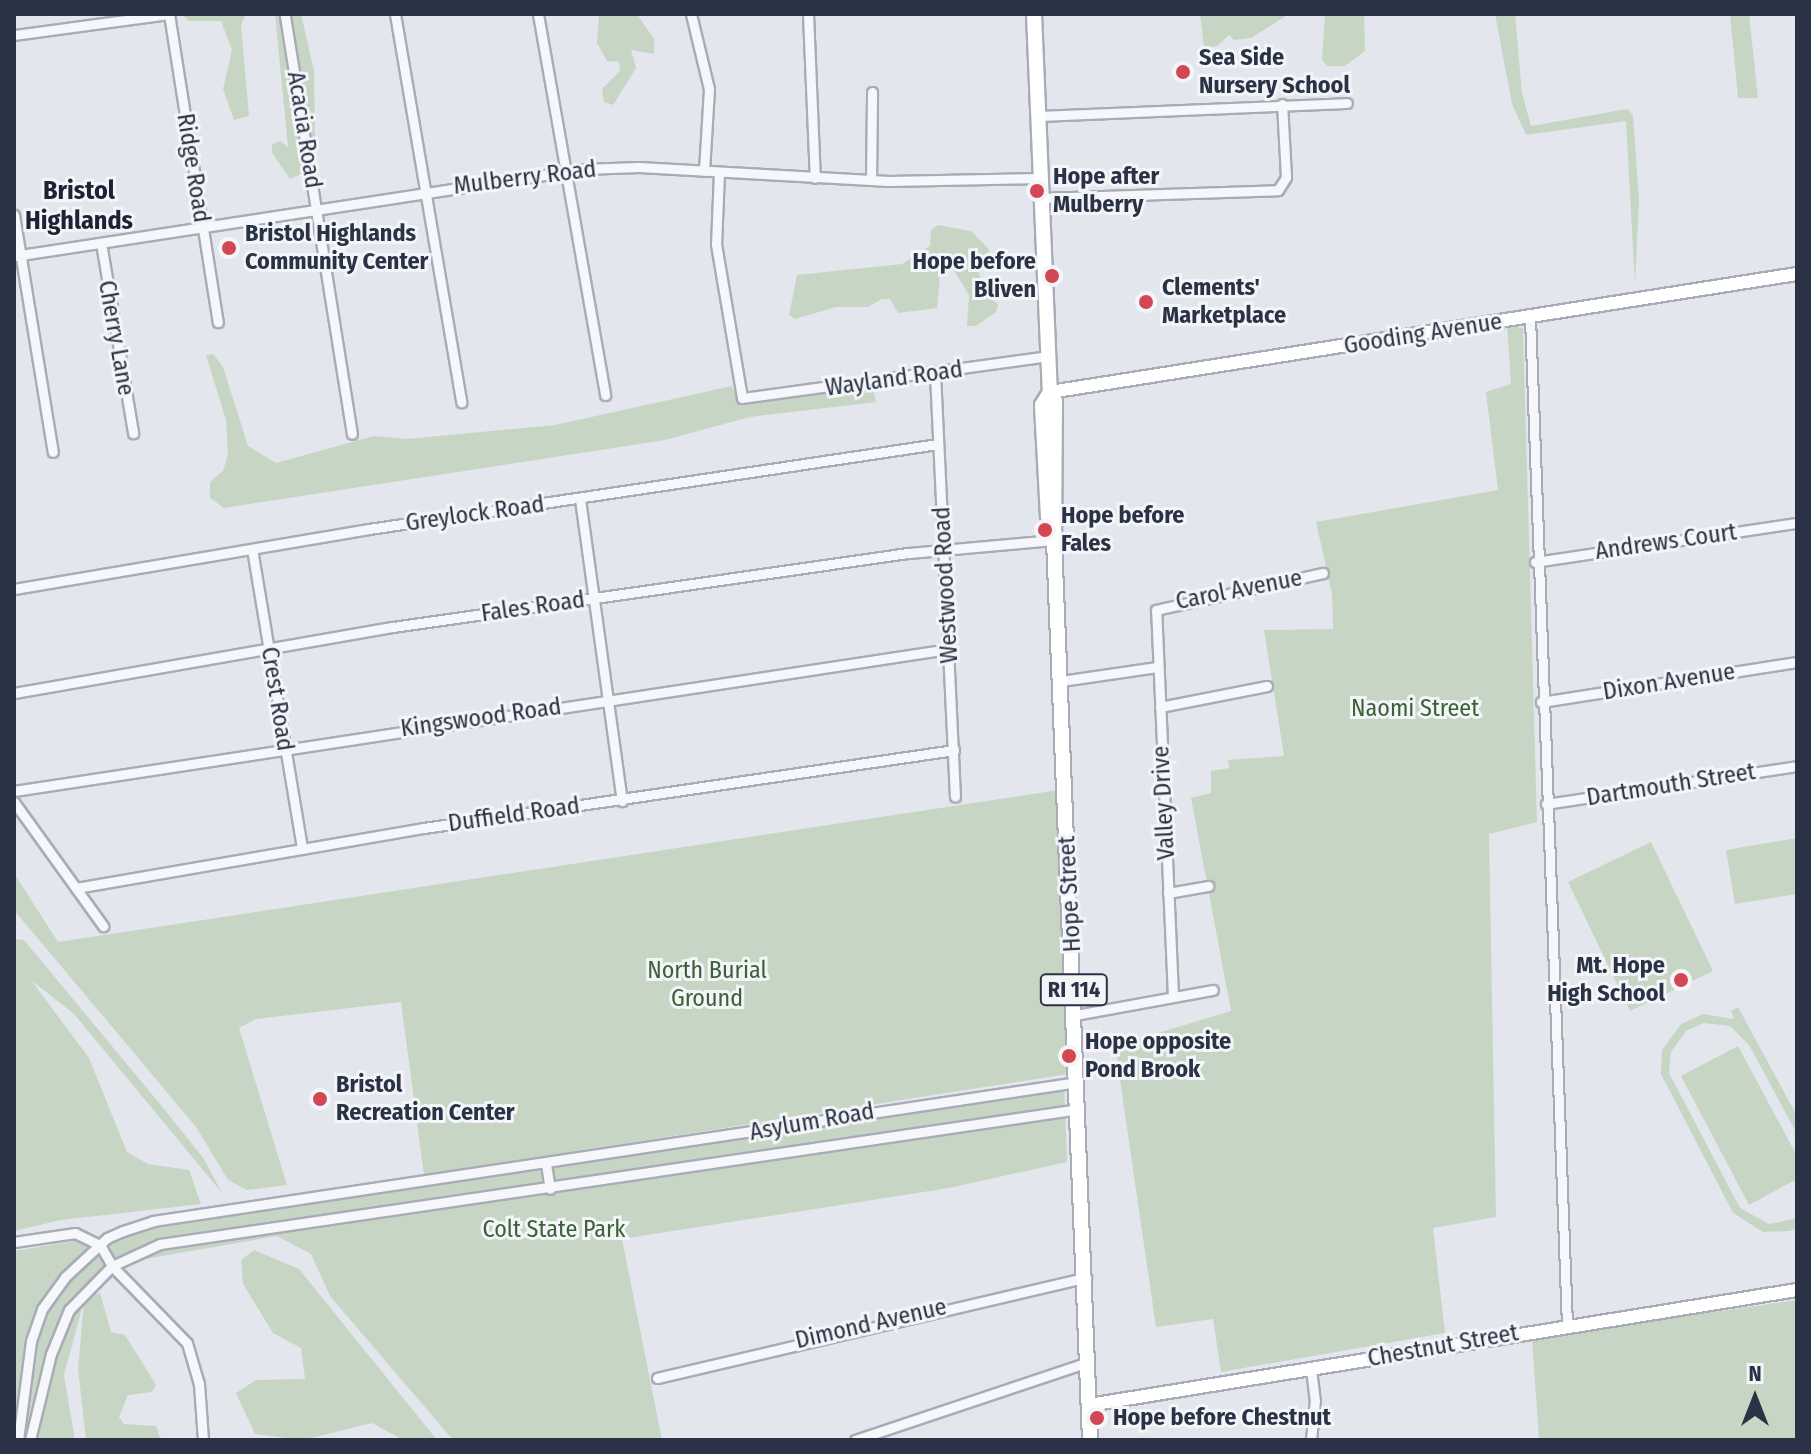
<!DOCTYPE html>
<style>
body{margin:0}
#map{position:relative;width:1811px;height:1454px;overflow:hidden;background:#e3e6ec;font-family:"Fira Sans Condensed",sans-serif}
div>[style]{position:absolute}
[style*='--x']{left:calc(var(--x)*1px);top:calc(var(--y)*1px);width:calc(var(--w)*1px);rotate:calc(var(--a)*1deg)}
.green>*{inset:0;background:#c7d6c4}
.roads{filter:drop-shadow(2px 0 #a8acb7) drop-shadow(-2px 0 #a8acb7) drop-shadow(0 2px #a8acb7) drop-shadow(0 -2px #a8acb7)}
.street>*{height:9px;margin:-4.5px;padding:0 4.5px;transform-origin:4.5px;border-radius:4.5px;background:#f6f7fa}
.secondary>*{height:12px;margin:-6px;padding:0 6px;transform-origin:6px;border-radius:6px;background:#fff}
.primary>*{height:14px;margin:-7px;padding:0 7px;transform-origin:7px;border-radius:7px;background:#fff}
.dots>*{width:22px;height:22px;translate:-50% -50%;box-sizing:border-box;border:4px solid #f3f5f9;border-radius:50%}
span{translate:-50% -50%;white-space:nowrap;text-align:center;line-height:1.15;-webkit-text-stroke:6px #f3f5f9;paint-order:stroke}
.shield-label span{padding:2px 6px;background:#f3f5f9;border:2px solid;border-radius:6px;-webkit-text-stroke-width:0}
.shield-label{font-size:22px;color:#2a3245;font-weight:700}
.poi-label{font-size:24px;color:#2a3245;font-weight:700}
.left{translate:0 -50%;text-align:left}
.right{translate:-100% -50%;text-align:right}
.street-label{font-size:24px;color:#2a3245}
.park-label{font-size:24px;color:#3c6137}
.neighbourhood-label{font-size:26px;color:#1c2335;font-weight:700}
.frame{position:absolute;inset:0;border:16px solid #2a3245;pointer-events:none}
.north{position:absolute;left:1715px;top:1358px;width:80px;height:80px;-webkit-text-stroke:6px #f3f5f9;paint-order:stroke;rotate:0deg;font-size:22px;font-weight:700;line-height:32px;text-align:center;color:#2a3245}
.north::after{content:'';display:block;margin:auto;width:28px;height:36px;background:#2a3245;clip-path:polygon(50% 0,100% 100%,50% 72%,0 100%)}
</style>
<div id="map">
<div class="green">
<i style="clip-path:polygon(181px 14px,246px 14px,241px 25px,249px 116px,234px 120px,223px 89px,232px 50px,221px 21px,189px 21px)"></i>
<i style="clip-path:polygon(275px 14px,301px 14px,314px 71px,315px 137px,305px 172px,290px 179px,272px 153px,272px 145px,280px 141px,288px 147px)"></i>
<i style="clip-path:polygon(599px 14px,637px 14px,654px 39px,654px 54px,631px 50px,636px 68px,613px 105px,604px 102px,602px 89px,620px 71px,619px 62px,607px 61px,597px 43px)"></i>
<i style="clip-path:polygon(1200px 14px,1289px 14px,1251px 38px,1234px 40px,1229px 35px,1217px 46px,1204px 47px)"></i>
<i style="clip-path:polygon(1325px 14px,1364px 14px,1365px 51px,1345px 66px,1327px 66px,1322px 60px)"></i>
<i style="clip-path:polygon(1495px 14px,1515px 14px,1522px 93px,1531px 126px,1627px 109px,1633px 115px,1639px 200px,1635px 284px,1626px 121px,1526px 135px,1512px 104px)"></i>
<i style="clip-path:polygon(1730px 14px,1749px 14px,1758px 98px,1738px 98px)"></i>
<i style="clip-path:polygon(938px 225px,971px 231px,988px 248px,990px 256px,977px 263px,984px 294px,998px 304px,996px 312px,976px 326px,967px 326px,969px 295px,953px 269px,940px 275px,937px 308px,898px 313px,890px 299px,882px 299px,868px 307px,836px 307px,795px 319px,789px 315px,797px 275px,902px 264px,930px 246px,931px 230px)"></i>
<i style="clip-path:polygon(1507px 325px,1523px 328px,1537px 822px,1489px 834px,1496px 1217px,1433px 1228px,1445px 1333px,1221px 1372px,1213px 1319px,1156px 1327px,1115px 1046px,1231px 1011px,1191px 798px,1211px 793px,1211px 771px,1229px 768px,1228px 760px,1284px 756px,1264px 630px,1333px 629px,1332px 594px,1316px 522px,1498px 490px,1486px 392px,1511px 384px)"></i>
<i style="clip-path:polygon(213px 354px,223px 367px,248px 446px,276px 463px,374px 436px,407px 439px,555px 425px,732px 386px,739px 403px,872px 385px,876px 402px,750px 417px,665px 440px,224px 508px,210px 498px,210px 482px,223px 471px,228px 454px,226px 420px,206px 355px)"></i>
<i style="clip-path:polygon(1059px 790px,1068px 1074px,424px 1175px,401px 1002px,256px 1019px,239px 1028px,287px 1185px,247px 1190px,228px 1180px,196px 1127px,14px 910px,14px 873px,58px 942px)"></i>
<i style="clip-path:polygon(1797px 838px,1797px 894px,1735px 904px,1726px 850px)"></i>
<i style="clip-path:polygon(1651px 842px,1713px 971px,1630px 1011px,1568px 882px)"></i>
<i style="clip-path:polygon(14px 939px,24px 940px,160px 1104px,204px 1159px,222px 1193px,74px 1014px,31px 980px,89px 1058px,127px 1152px,148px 1164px,189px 1170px,201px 1204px,61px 1220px,14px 1231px)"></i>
<i style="clip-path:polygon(1738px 1007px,1797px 1116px,1797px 1134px,1749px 1045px,1730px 1026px,1704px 1023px,1686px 1031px,1671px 1052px,1669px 1073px,1740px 1208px,1769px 1224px,1797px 1218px,1797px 1228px,1790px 1231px,1763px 1232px,1733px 1213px,1661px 1074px,1662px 1050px,1681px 1024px,1703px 1014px,1734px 1019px,1731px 1011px)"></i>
<i style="clip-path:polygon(1738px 1046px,1797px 1156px,1797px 1179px,1749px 1205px,1681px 1076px)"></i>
<i style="clip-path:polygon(1064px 1079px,1067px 1162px,949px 1188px,622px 1239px,662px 1440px,453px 1440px,330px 1296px,311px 1254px,277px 1236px,134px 1261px,87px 1298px,100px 1293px,111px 1332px,125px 1335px,156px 1385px,152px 1392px,128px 1395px,119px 1417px,124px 1424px,156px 1426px,161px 1440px,86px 1440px,78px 1369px,84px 1301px,64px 1375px,75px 1440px,14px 1440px,14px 1251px)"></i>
<i style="clip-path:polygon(254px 1250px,299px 1269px,437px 1440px,403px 1440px,372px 1423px,303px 1440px,255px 1434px,236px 1393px,256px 1380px,305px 1379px,301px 1348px,273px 1333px,243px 1284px,241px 1260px)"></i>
<i style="clip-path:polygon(1797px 1300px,1797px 1440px,1539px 1440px,1532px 1338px)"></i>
</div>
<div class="roads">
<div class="street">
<i style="--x:169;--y:14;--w:312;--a:81"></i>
<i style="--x:395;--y:14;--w:394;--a:80.3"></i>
<i style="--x:538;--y:14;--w:387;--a:80"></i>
<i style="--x:691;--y:14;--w:77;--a:76.5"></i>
<i style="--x:709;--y:89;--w:82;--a:93.5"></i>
<i style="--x:808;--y:14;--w:164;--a:87.6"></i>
<i style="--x:285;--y:16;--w:423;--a:80.9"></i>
<i style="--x:14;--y:35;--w:157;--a:-7.7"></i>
<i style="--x:1038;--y:116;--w:309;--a:-2.4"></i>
<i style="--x:719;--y:173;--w:71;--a:92.4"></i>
<i style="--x:716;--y:244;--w:156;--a:80.4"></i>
<i style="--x:742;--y:398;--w:309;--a:-7.8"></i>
<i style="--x:871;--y:180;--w:88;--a:-89.3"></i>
<i style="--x:1041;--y:198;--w:237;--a:-1.9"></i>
<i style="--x:1278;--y:190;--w:15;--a:-58"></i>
<i style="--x:1286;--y:177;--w:73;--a:-93.1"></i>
<i style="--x:14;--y:215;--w:240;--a:80.7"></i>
<i style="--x:101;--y:243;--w:193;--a:80.4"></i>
<i style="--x:14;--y:256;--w:576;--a:-8.69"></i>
<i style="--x:583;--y:169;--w:56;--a:-2"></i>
<i style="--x:639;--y:167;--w:250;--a:3.2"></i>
<i style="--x:889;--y:181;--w:151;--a:-1.1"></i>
<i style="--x:1530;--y:317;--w:1009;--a:87.9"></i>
<i style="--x:935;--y:373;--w:424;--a:87.3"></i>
<i style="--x:580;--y:499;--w:305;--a:82.1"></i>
<i style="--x:252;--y:549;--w:304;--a:80.5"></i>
<i style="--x:1535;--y:562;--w:265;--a:-8.5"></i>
<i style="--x:14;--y:589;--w:360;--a:-9.6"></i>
<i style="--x:369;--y:529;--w:575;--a:-8.5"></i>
<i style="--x:1061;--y:681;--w:97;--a:-8.3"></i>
<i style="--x:14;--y:693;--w:385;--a:-9.9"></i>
<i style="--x:393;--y:627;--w:520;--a:-8.18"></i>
<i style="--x:908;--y:553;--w:147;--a:-5.1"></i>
<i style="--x:1541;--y:702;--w:259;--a:-8.9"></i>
<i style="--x:1160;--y:707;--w:109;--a:-11.1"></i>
<i style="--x:14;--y:791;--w:946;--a:-8.64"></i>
<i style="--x:14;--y:802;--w:153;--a:54.3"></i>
<i style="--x:1546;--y:804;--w:254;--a:-8.6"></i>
<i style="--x:76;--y:888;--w:353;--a:-9.8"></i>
<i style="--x:424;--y:828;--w:536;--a:-8.37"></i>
<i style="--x:1168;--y:893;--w:41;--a:-9.9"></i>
<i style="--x:1173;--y:996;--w:386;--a:-92.5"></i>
<i style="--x:1156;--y:610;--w:171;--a:-12.5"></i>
<i style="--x:1075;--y:1015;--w:140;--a:-10.3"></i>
<i style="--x:546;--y:1164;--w:25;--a:81"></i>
<i style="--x:14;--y:1242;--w:62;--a:-8.4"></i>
<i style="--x:75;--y:1233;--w:28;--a:26"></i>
<i style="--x:100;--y:1245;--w:24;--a:60"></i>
<i style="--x:112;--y:1266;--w:107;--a:45.8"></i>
<i style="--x:187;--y:1343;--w:43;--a:73.7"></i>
<i style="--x:199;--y:1384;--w:56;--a:85.9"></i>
<i style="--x:1311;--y:1369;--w:31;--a:83"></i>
<i style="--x:1315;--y:1400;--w:40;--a:95.7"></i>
<i style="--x:657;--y:1378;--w:441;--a:-13.2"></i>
<i style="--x:18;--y:1440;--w:100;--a:-82.5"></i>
<i style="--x:31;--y:1341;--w:34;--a:-71"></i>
<i style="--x:42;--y:1309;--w:39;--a:-54"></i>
<i style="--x:65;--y:1277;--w:57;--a:-42.9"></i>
<i style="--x:107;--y:1238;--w:17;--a:-24"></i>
<i style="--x:123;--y:1231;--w:32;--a:-18"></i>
<i style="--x:153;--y:1221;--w:935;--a:-8.55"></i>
<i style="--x:30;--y:1440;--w:89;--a:-76.3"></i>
<i style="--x:51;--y:1354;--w:48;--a:-67.8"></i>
<i style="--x:69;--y:1310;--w:62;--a:-45.7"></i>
<i style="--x:112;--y:1266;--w:53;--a:-24.6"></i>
<i style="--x:160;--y:1244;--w:929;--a:-8.36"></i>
<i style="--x:855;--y:1440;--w:246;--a:-18.5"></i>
</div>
<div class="secondary">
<i style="--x:1050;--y:392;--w:756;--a:-8.98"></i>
<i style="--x:1089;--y:1405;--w:717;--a:-9.23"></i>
</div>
<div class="primary">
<i style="--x:1034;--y:14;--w:378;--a:87.6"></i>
<i style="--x:1050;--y:392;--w:10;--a:61"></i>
<i style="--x:1055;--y:401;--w:139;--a:90.4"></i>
<i style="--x:1054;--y:540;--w:901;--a:87.71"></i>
<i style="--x:1048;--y:517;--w:112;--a:-93.1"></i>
<i style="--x:1042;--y:405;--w:15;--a:-58"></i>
</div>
</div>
<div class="dots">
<i style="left:1183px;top:72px;background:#d24752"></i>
<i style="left:1037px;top:191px;background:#d24752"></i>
<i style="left:229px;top:248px;background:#d24752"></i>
<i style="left:1052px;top:276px;background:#d24752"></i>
<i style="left:1146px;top:302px;background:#d24752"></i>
<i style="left:1045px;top:530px;background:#d24752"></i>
<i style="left:1681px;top:980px;background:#d24752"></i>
<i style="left:1069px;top:1056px;background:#d24752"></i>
<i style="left:320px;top:1099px;background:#d24752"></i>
<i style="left:1097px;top:1418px;background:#d24752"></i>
</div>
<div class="shield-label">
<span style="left:1074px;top:990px">RI 114</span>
</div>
<div class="poi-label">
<span class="left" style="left:1199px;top:72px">Sea Side<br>Nursery School</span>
<span class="left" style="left:1053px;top:191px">Hope after<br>Mulberry</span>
<span class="left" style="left:245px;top:248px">Bristol Highlands<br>Community Center</span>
<span class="right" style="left:1036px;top:276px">Hope before<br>Bliven</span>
<span class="left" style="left:1162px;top:302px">Clements'<br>Marketplace</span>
<span class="left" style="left:1061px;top:530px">Hope before<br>Fales</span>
<span class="right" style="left:1665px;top:980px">Mt. Hope<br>High School</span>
<span class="left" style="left:1085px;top:1056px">Hope opposite<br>Pond Brook</span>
<span class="left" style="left:336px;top:1099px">Bristol<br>Recreation Center</span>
<span class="left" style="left:1113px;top:1418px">Hope before Chestnut</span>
</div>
<div class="street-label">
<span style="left:304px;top:130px;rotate:81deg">Acacia Road</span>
<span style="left:193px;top:168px;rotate:81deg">Ridge Road</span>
<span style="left:525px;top:178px;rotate:-7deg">Mulberry Road</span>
<span style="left:1423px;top:334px;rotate:-9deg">Gooding Avenue</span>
<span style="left:116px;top:338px;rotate:80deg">Cherry Lane</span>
<span style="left:894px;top:379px;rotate:-8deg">Wayland Road</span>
<span style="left:475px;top:514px;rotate:-8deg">Greylock Road</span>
<span style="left:1666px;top:542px;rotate:-8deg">Andrews Court</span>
<span style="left:946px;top:585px;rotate:-93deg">Westwood Road</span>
<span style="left:1239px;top:590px;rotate:-11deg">Carol Avenue</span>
<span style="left:533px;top:607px;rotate:-8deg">Fales Road</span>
<span style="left:1669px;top:682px;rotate:-9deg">Dixon Avenue</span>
<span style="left:277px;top:699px;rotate:81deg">Crest Road</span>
<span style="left:481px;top:718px;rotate:-8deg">Kingswood Road</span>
<span style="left:1671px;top:785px;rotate:-9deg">Dartmouth Street</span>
<span style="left:1164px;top:803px;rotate:-93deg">Valley Drive</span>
<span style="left:514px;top:815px;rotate:-8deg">Duffield Road</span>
<span style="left:1070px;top:894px;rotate:-93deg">Hope Street</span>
<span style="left:812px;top:1122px;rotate:-10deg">Asylum Road</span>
<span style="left:871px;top:1324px;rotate:-13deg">Dimond Avenue</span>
<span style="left:1443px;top:1346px;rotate:-10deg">Chestnut Street</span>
</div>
<div class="park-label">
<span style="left:1415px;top:709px">Naomi Street</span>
<span style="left:707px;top:985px">North Burial<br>Ground</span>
<span style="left:554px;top:1230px">Colt State Park</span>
</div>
<div class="neighbourhood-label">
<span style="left:79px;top:206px">Bristol<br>Highlands</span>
</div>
<div class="frame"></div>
<div class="north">N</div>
</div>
